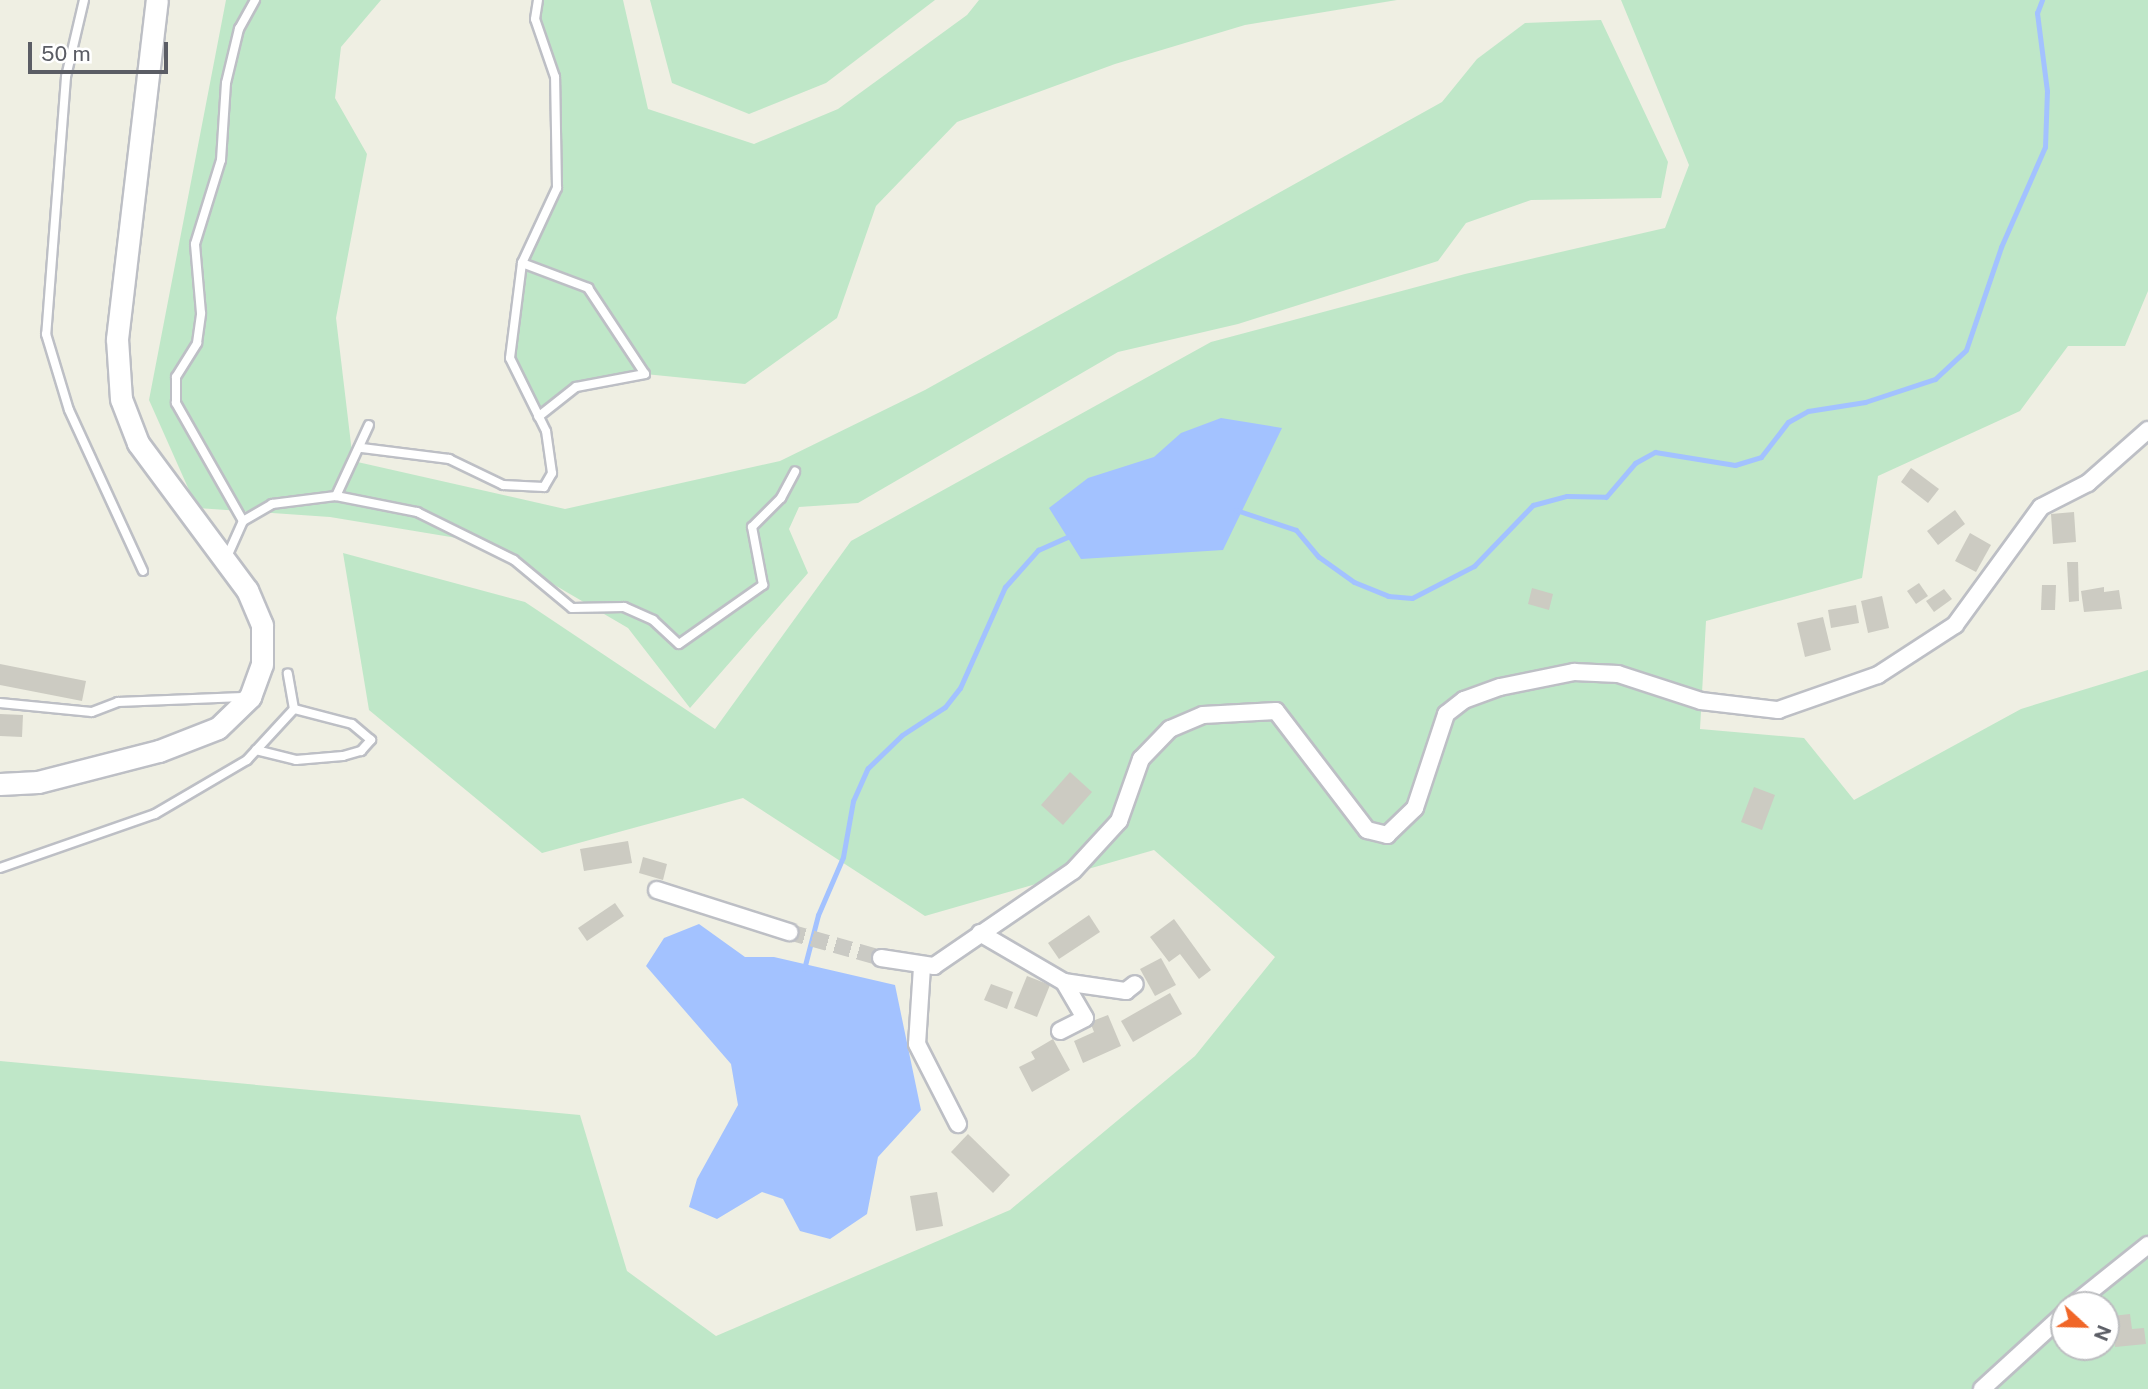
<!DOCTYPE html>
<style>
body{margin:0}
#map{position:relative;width:2148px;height:1389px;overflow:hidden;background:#efefe3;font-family:"Public Sans",sans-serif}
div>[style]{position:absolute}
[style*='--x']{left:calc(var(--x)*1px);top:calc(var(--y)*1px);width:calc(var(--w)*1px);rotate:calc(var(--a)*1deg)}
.green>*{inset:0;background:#bfe7c8}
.water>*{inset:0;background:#a3c2ff}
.stream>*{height:5px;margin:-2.5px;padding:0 2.5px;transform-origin:2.5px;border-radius:2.5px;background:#a3c2ff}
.building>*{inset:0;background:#cccbc2}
.minor-tunnel>*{height:16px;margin-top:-8px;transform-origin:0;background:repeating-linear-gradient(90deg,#cacac4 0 16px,transparent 0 24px)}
.roads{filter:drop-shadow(2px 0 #bdbfc5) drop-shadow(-2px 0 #bdbfc5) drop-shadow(0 2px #bdbfc5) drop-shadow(0 -2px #bdbfc5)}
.service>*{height:8px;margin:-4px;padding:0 4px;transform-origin:4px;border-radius:4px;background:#fff}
.minor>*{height:16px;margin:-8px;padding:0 8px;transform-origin:8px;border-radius:8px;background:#fff}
.tertiary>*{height:21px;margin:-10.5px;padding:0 10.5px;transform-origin:10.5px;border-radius:10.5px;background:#fff}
span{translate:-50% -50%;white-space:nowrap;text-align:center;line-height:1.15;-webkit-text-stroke:6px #fff;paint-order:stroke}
.north{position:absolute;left:2050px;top:1291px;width:70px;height:70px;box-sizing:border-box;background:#fff;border:2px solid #bdbec1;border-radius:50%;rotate:112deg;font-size:19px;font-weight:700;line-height:28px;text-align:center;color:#5b5d65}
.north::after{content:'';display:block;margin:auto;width:24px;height:32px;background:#f06628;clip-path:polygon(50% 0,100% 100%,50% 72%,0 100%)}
.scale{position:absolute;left:28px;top:42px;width:140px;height:32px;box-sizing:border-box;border:4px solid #5b5d65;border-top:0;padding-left:9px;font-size:21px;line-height:24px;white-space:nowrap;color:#5b5d65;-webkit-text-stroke:5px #fff;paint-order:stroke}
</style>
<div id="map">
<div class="green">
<i style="clip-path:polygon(226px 0,381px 0,341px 47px,335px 98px,367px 154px,336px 318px,353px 461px,565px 509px,780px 461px,925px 390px,1442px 102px,1477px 59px,1525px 23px,1601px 20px,1668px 162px,1661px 198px,1531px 200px,1466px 223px,1438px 261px,1238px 324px,1118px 352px,858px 503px,799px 507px,789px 529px,808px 573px,690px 708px,628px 628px,481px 542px,330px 517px,197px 508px,149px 400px)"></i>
<i style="clip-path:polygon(538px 0,623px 0,648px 109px,754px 144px,838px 109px,967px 15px,979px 0,1397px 0,1245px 25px,1115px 64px,957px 122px,876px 206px,837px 318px,745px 384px,645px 374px,576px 387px,538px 417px,510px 358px,522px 263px,557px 188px,555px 77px,535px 19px)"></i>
<i style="clip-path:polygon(650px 0,935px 0,826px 83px,749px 114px,672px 83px)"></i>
<i style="clip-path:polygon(evenodd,1621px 0,2148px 0,2148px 291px,2125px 346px,2068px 346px,2020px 411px,1878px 476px,1862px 578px,1706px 621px,1700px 729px,1804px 738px,1854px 800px,2021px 709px,2148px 670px,2148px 1389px,0 1389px,0 1061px,580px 1115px,627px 1271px,716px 1336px,1010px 1210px,1195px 1056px,1275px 957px,1154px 850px,925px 916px,743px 798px,542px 853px,369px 710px,343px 553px,525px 602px,715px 729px,851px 541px,1211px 342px,1465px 274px,1665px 228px,1689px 165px,1621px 0,2064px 1305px,2106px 1305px,2106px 1347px,2064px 1347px,2064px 1305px)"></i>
</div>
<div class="water">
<i style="clip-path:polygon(1221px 418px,1282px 428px,1223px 550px,1081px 559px,1049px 508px,1088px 478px,1154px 457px,1181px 433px)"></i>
<i style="clip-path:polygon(699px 924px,745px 957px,774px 957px,895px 985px,921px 1110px,878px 1157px,867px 1214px,830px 1239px,800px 1231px,783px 1199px,762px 1192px,717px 1219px,689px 1207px,697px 1179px,738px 1105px,731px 1064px,646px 966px,664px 938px)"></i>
</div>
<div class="stream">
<i style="--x:1236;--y:510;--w:63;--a:18.4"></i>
<i style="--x:1296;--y:530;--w:35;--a:50"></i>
<i style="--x:1319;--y:557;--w:43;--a:35.5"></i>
<i style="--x:1354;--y:582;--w:37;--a:22"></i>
<i style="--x:1388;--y:596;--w:24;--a:5"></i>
<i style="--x:1412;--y:598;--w:70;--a:-27.3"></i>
<i style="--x:1474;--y:566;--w:85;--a:-46"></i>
<i style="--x:1533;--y:505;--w:35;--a:-15"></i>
<i style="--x:1567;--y:496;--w:39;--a:1"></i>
<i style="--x:1606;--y:497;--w:45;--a:-49.5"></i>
<i style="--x:1635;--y:463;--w:23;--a:-29"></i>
<i style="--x:1655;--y:452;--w:81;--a:9.2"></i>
<i style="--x:1735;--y:465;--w:27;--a:-17"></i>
<i style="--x:1761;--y:457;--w:44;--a:-52.4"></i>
<i style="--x:1788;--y:422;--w:23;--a:-29"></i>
<i style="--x:1808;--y:411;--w:58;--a:-9"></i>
<i style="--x:1865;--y:402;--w:74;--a:-18.2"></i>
<i style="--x:1935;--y:379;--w:42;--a:-43.1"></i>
<i style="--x:1966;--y:350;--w:109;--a:-71.2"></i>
<i style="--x:2001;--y:247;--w:109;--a:-66.3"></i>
<i style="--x:2045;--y:147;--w:56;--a:-88"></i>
<i style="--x:2047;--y:91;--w:79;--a:-97.3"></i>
<i style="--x:2037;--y:13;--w:14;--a:-69"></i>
<i style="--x:804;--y:969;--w:56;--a:-75.5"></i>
<i style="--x:818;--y:915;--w:63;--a:-66.7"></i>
<i style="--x:843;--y:857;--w:57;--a:-79.9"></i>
<i style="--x:853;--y:801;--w:36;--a:-66"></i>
<i style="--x:868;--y:768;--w:47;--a:-44.1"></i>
<i style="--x:902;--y:735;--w:51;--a:-33.1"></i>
<i style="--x:945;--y:707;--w:24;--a:-52"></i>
<i style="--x:960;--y:688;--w:111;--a:-66"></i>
<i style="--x:1005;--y:587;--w:50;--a:-48.3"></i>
<i style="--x:1038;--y:550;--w:36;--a:-24"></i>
</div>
<div class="building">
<i style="clip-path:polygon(1911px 468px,1939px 489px,1928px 503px,1901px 482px)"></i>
<i style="clip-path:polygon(1955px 510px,1965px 524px,1938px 545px,1927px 531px)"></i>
<i style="clip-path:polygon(2074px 512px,2076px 542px,2053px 544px,2051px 514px)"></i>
<i style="clip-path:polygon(1970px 533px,1991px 545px,1976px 572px,1955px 561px)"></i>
<i style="clip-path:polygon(2067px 562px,2078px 562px,2079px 601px,2069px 602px)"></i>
<i style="clip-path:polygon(1919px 583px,1928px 596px,1916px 604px,1907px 591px)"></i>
<i style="clip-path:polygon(2042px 585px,2056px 585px,2055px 610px,2041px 610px)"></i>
<i style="clip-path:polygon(2104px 587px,2104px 592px,2119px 590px,2122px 609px,2084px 612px,2081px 591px)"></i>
<i style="clip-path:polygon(1532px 588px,1553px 594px,1549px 610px,1528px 604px)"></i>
<i style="clip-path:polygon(1944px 589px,1952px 599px,1934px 612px,1926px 601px)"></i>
<i style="clip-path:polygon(1882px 596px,1889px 628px,1868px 633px,1861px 601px)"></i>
<i style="clip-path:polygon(1856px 605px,1859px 623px,1831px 628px,1828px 610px)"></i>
<i style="clip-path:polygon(1823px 617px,1831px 650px,1805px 657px,1797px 623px)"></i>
<i style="clip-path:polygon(0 664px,86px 681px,82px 701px,0 685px)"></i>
<i style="clip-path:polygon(0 714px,23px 715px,22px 737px,0 736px)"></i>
<i style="clip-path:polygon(1070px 772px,1092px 792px,1063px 825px,1041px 805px)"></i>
<i style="clip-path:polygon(1754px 787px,1775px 795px,1762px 830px,1741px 822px)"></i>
<i style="clip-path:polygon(628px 841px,632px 863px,584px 871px,580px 849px)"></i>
<i style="clip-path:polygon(643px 857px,667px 864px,663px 880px,639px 873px)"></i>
<i style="clip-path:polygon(615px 903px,624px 916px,587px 941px,578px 928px)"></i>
<i style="clip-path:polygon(1089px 915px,1100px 932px,1059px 959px,1048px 943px)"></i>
<i style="clip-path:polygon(1174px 919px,1211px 970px,1199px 979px,1180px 954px,1169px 962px,1150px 937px)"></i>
<i style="clip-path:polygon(1161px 958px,1176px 985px,1155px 996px,1140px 969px)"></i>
<i style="clip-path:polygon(1027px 976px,1050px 985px,1037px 1017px,1014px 1008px)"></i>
<i style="clip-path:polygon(991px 984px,1013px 992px,1007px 1009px,984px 1000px)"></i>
<i style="clip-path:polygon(1170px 993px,1182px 1014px,1133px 1042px,1121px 1021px)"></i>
<i style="clip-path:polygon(1108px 1015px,1121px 1046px,1083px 1063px,1074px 1041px,1094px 1032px,1090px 1022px)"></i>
<i style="clip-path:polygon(1053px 1039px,1070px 1070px,1032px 1092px,1019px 1067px,1035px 1059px,1031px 1052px)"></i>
<i style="clip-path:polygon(968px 1134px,1010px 1175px,993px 1193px,951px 1152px)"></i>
<i style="clip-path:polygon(937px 1192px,943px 1226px,916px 1231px,910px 1196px)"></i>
<i style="clip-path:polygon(2130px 1314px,2132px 1329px,2144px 1328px,2146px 1344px,2115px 1347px,2112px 1316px)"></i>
</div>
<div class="minor-tunnel">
<i style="--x:789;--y:932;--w:96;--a:15.8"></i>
</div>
<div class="roads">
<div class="service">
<i style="--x:84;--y:0;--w:79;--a:103.2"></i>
<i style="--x:66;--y:77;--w:258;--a:94.4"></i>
<i style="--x:46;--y:334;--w:79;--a:73.2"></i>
<i style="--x:69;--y:410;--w:177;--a:65.3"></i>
<i style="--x:522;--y:263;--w:71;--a:20.7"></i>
<i style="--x:588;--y:288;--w:103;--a:56.5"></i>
<i style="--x:645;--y:374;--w:70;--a:169.3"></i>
<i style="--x:576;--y:387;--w:48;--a:141.7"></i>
<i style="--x:362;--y:448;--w:88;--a:7.2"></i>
<i style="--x:449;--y:459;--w:60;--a:25.7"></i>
<i style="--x:503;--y:485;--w:41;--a:2.8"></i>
<i style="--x:544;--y:487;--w:16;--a:-60"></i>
<i style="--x:552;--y:473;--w:42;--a:-98.1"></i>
<i style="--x:546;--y:431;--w:81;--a:-116.3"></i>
<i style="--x:510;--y:358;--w:96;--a:-82.8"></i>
<i style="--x:522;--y:263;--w:83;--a:-65"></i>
<i style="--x:557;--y:188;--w:111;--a:-91"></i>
<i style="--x:555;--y:77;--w:61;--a:-109"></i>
<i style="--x:535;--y:19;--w:19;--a:-81"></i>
<i style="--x:336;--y:496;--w:78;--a:-65.1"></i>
<i style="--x:243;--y:521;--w:136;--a:-119.6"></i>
<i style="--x:176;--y:403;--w:26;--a:-90"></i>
<i style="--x:176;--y:377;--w:40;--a:-58"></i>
<i style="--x:197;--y:343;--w:30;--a:-82"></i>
<i style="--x:201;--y:313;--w:69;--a:-95"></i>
<i style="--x:195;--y:244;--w:88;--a:-72.8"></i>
<i style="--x:221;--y:160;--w:77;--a:-86.3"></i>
<i style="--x:226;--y:83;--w:56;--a:-76.5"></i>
<i style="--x:239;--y:29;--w:33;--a:-61"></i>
<i style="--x:226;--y:559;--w:42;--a:-65.9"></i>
<i style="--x:243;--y:521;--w:34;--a:-30"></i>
<i style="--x:272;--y:504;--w:64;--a:-7.1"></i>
<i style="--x:336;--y:496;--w:83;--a:11.2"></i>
<i style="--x:417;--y:512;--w:108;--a:26.3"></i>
<i style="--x:514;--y:560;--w:75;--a:39.6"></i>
<i style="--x:572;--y:608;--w:52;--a:-1.1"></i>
<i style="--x:624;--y:607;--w:32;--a:24"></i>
<i style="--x:653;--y:620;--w:35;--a:43"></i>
<i style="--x:679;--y:644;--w:103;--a:-35.1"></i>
<i style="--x:763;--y:585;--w:59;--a:-100.7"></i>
<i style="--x:752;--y:527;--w:41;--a:-45"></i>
<i style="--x:781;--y:498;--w:30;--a:-62"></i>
<i style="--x:0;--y:703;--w:92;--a:5.6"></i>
<i style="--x:92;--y:712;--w:28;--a:-21"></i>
<i style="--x:118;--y:702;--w:125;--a:-2.3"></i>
<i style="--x:256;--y:750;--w:41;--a:14"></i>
<i style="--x:296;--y:760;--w:47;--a:-4.9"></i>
<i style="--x:343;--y:756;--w:19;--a:-16"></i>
<i style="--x:361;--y:751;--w:15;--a:-48"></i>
<i style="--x:371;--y:740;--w:25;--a:-140"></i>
<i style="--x:352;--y:724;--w:60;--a:-165.5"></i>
<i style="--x:0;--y:868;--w:164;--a:-19.2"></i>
<i style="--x:155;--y:814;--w:107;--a:-30.4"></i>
<i style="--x:247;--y:760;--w:69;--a:-47.3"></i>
<i style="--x:294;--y:709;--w:36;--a:-100"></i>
</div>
<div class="minor">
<i style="--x:657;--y:890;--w:139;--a:17.7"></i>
<i style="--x:980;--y:933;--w:97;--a:30.3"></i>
<i style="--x:1064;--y:982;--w:63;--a:8.3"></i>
<i style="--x:1126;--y:991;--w:11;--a:-38"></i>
<i style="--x:881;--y:958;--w:54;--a:8.6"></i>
<i style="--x:934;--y:966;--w:168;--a:-34.4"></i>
<i style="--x:1073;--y:871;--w:68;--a:-47.4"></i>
<i style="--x:1119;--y:821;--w:66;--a:-70.5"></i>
<i style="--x:1141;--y:759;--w:42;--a:-46"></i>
<i style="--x:1170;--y:729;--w:36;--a:-23"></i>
<i style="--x:1203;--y:715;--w:73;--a:-3.1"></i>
<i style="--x:1276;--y:711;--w:150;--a:52.6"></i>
<i style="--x:1367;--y:830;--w:21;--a:14"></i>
<i style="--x:1387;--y:835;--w:39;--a:-44"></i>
<i style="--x:1415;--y:808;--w:99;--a:-71.7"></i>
<i style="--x:1446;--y:714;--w:23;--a:-38"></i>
<i style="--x:1464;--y:700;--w:38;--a:-20"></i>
<i style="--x:1500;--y:687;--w:76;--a:-11.5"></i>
<i style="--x:1574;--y:672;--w:44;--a:2.6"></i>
<i style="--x:1618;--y:674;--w:87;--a:18"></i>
<i style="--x:1701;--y:701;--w:78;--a:6.7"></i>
<i style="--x:1778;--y:710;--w:106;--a:-19.3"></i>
<i style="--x:1878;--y:675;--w:92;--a:-33"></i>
<i style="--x:1955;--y:625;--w:146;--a:-53.9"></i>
<i style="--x:2041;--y:507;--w:53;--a:-27.1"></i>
<i style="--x:2088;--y:483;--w:80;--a:-41.5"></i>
<i style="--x:922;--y:967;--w:77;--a:93.7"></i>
<i style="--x:917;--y:1044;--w:90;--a:62.9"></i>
<i style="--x:1060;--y:1031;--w:28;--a:-27"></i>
<i style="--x:1085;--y:1018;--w:42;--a:-120.3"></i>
<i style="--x:2073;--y:1305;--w:96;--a:-38.7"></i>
<i style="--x:1982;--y:1389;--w:111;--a:-42.4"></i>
</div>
<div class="tertiary">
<i style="--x:0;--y:784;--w:38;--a:-3"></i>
<i style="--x:38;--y:782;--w:125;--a:-14.4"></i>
<i style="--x:159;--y:751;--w:63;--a:-21.3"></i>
<i style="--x:218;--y:728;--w:45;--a:-44.1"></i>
<i style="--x:250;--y:697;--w:35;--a:-70"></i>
<i style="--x:262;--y:664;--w:39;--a:-90"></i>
<i style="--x:262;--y:625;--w:38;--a:-113"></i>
<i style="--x:247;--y:590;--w:183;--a:-126.6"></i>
<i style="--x:138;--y:443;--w:47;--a:-111.1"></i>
<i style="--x:121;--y:399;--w:60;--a:-93.8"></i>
<i style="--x:117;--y:339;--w:341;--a:-83.3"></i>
</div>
</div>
<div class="north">N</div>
<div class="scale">50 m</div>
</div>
